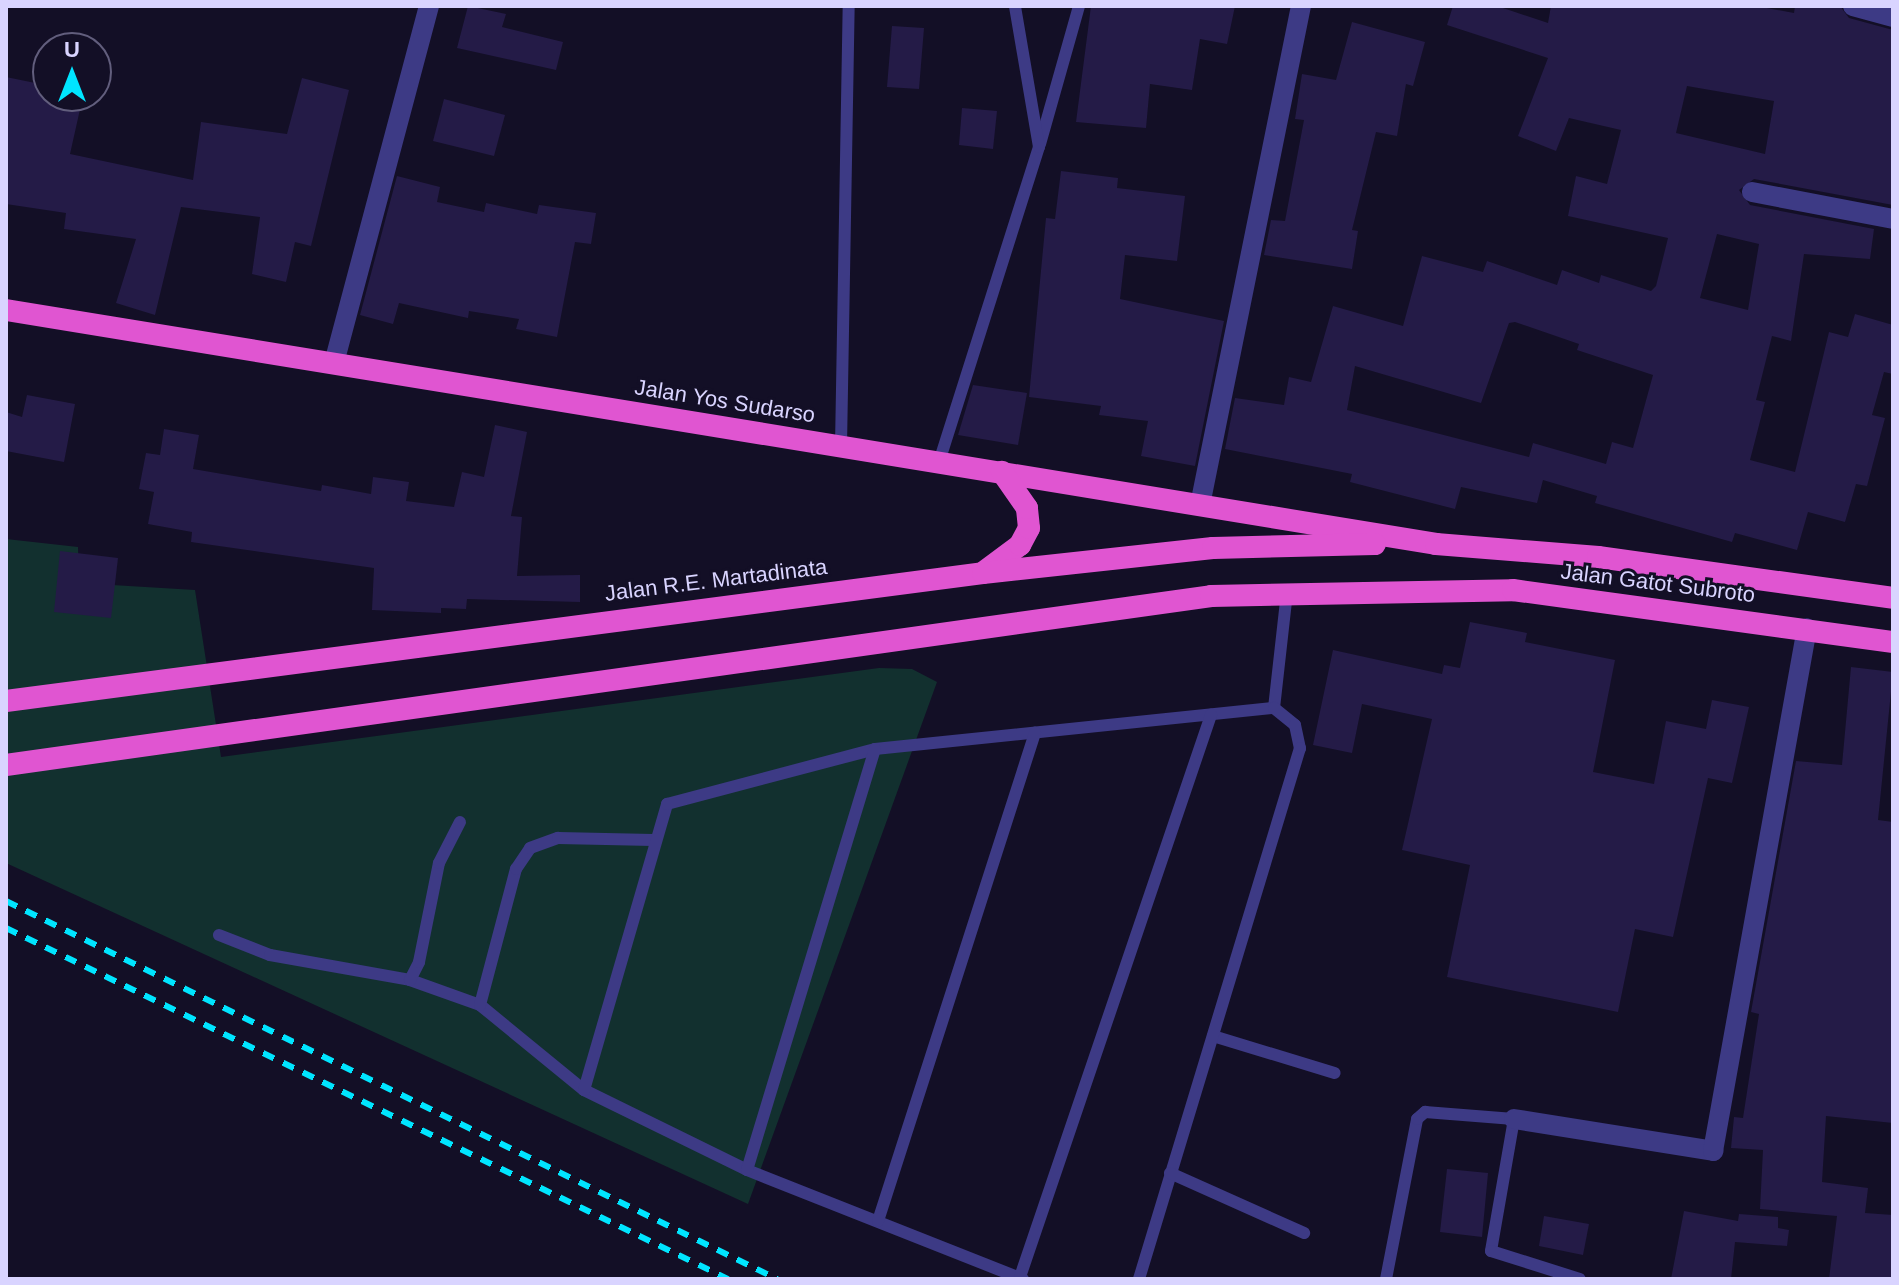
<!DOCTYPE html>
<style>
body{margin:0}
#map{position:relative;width:1899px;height:1285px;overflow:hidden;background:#130f26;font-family:Helvetica,sans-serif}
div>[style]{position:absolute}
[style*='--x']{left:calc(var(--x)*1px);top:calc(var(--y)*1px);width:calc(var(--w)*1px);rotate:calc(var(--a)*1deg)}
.green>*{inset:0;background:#12302f}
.building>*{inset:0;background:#241b47}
.service>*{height:12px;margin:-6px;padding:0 6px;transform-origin:6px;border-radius:6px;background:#3d3a85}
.minor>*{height:20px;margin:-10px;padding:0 10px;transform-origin:10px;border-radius:10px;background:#3d3a85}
.trunk>*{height:22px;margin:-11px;padding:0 11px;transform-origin:11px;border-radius:11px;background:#e055d1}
.rail>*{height:6px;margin-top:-3px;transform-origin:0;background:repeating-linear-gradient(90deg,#00e5ff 0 12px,transparent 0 22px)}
span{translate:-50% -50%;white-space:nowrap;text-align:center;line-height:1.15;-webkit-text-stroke:6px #130f26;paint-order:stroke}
.street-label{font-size:22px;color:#d9d4ff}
.frame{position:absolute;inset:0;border:8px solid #d9d4ff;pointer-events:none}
.north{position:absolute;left:32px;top:32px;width:80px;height:80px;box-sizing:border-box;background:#130f26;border:2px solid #625e7d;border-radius:50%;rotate:0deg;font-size:22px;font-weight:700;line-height:32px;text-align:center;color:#d9d4ff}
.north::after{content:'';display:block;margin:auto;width:28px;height:36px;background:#00e5ff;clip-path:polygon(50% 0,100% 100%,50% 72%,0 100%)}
</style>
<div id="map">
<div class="green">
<i style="clip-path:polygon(6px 539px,78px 547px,79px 583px,195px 590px,221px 757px,879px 668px,912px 669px,937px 682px,748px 1204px,6px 863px)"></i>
</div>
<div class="building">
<i style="clip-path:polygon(468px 6px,506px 14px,502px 27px,563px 42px,556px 70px,457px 48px)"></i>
<i style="clip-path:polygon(1091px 6px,1235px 6px,1227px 44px,1200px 39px,1192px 90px,1150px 84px,1146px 128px,1076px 122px)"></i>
<i style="clip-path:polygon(evenodd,1453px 6px,1497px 6px,1548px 23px,1551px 6px,1756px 6px,1794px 13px,1795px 6px,1840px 6px,1849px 18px,1893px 30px,1893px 205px,1754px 179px,1739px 190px,1750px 205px,1874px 229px,1870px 259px,1804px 254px,1791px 341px,1772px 336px,1756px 400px,1765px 402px,1750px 460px,1795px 472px,1829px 332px,1848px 337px,1855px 314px,1893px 325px,1893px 374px,1884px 372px,1872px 415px,1885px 418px,1867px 486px,1856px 484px,1845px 522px,1808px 512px,1797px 550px,1735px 533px,1732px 542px,1595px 503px,1597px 496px,1543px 480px,1537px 503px,1461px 487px,1455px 509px,1350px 482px,1352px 474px,1225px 449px,1235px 398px,1284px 405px,1289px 377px,1311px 382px,1333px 306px,1403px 326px,1422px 256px,1483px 272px,1487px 261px,1557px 285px,1562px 270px,1599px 283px,1601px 275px,1651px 291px,1656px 286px,1668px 238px,1568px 216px,1576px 176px,1607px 184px,1621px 130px,1569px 118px,1556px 151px,1518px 136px,1548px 58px,1447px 25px,1453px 6px,1687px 86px,1774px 101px,1765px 154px,1676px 133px,1687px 86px,1453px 6px,1717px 234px,1759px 244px,1748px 310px,1700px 298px,1717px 234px,1453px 6px,1515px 322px,1579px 344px,1577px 350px,1653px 375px,1633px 448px,1612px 442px,1606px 464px,1533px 443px,1529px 457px,1347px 410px,1355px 366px,1481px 403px,1509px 323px,1515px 322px)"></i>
<i style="clip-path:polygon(1352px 22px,1425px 42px,1413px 86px,1406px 84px,1397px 136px,1376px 132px,1352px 230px,1358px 231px,1352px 269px,1264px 255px,1271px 220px,1285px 221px,1304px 120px,1295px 119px,1302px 74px,1336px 80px)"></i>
<i style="clip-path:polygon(892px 26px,924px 28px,919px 89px,887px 87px)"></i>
<i style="clip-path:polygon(6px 77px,40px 84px,48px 96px,83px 96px,70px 154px,193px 180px,201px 122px,287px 134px,302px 78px,349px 90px,311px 246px,295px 242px,286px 282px,252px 274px,260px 217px,181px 207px,155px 315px,116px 303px,136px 239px,64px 229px,66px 213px,6px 204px)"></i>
<i style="clip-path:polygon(444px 99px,505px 115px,494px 156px,433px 141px)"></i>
<i style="clip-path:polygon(962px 108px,997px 111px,993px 149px,959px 145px)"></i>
<i style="clip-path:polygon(1061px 171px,1118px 178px,1117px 188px,1185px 196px,1177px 261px,1125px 255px,1120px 299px,1224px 321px,1195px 466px,1141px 456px,1148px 421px,1099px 415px,1101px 406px,1029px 397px,1046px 218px,1055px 219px)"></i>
<i style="clip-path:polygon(397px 176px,440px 187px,437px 202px,484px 212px,486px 203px,537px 214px,539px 205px,596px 213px,591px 244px,575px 242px,557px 337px,516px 329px,519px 319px,469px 311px,468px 318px,399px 303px,393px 324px,360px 315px)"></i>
<i style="clip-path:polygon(973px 385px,1027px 393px,1018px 445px,958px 435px)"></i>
<i style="clip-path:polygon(27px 395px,75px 404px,64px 462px,6px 451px,6px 412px,22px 417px)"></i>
<i style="clip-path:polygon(495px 425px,527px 432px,511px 516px,522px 517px,517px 576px,580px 575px,580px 602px,467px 599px,466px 609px,441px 608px,441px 613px,372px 610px,374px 568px,191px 542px,192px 532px,148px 524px,154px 492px,139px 489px,146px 453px,160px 455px,164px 429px,199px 435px,193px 469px,321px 491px,322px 485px,371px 494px,373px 477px,409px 482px,406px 501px,454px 507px,462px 472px,484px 477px)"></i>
<i style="clip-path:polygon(60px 551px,118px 558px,111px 618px,54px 612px)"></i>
<i style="clip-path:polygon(1470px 622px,1527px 633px,1525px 642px,1615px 660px,1593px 772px,1654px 784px,1666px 721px,1706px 729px,1712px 700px,1749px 707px,1732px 783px,1708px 778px,1673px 937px,1635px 929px,1618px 1012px,1447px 977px,1470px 865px,1402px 850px,1432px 719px,1362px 704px,1352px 753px,1313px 745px,1333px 650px,1442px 674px,1444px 665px,1460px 668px)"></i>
<i style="clip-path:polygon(1851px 667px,1893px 672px,1878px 820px,1893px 822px,1893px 1123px,1826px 1116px,1822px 1182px,1868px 1188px,1865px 1213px,1893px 1215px,1893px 1279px,1829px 1279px,1837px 1216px,1760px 1209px,1763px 1150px,1731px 1148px,1734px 1117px,1743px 1118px,1759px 1014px,1751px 1012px,1796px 761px,1842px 765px)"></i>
<i style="clip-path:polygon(1447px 1169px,1488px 1173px,1482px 1237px,1440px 1232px)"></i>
<i style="clip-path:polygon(1684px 1211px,1738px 1221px,1739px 1214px,1778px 1217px,1778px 1228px,1789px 1230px,1787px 1246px,1735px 1242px,1731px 1279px,1671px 1279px)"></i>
<i style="clip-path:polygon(1544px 1216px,1589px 1224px,1583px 1255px,1539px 1246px)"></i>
</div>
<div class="service">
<i style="--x:1040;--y:144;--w:143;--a:-74.2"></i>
<i style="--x:841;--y:446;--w:440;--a:-89"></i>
<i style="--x:939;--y:462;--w:330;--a:-72.4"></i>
<i style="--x:1039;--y:147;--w:143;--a:-99.7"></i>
<i style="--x:1274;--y:708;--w:116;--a:-83.6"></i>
<i style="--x:219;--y:935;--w:55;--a:21.4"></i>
<i style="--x:270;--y:955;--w:142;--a:10.1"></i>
<i style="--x:410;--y:980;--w:74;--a:19.7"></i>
<i style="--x:480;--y:1005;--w:134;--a:39.3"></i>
<i style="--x:584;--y:1090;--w:182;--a:26.1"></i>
<i style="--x:747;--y:1170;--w:297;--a:21.6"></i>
<i style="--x:410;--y:980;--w:20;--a:-63"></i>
<i style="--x:419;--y:962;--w:101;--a:-78.6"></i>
<i style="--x:439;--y:863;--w:46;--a:-62.9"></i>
<i style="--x:480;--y:1005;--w:141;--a:-75.2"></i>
<i style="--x:516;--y:869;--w:25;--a:-56"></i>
<i style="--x:530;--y:848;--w:30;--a:-20"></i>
<i style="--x:558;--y:838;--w:95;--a:1.2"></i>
<i style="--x:1213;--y:1036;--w:127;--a:16.9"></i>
<i style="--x:584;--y:1090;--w:298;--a:-73.8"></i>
<i style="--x:667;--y:804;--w:215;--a:-14.8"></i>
<i style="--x:875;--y:749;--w:401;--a:-5.9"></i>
<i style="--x:1274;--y:708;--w:27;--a:39"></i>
<i style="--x:1295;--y:725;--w:24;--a:78"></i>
<i style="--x:1300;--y:748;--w:555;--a:106.87"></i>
<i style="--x:747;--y:1170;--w:440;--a:-73.1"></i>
<i style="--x:1170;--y:1173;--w:147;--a:24.1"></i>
<i style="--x:878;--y:1221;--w:513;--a:-72.17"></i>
<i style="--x:1020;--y:1277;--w:594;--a:-71.23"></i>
<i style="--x:1386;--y:1279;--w:163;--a:-79"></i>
<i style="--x:1417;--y:1119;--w:11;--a:-41"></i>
<i style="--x:1425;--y:1112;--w:89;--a:4.5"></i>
<i style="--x:1514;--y:1119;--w:134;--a:99.9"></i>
<i style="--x:1491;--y:1251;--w:93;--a:17.5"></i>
</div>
<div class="minor">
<i style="--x:1853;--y:6;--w:41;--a:15.4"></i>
<i style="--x:1752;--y:192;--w:144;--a:10.8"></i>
<i style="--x:334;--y:363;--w:369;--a:-75.1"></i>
<i style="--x:1200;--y:505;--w:509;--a:-78.56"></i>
<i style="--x:1514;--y:1119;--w:202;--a:9.1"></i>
<i style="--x:1713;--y:1151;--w:531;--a:-79.81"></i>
</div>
<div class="trunk">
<i style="--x:6;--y:310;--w:1449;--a:9.29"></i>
<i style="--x:1436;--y:544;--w:163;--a:4.6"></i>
<i style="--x:1598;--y:557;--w:298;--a:7.9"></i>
<i style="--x:985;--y:571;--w:44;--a:-36.6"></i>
<i style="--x:1020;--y:545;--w:19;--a:-62"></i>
<i style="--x:1029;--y:528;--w:20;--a:-96"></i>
<i style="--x:1027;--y:508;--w:44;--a:-124.8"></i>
<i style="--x:6;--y:701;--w:985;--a:-7.46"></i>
<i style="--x:983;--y:573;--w:231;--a:-6.2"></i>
<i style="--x:1213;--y:548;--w:162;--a:-1.4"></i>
<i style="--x:6;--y:765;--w:1217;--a:-7.98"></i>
<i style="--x:1211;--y:596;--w:302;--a:-1.1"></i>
<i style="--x:1513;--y:590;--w:384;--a:7.8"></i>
</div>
<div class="rail">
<i style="--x:6;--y:901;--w:859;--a:26.12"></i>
<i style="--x:6;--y:928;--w:803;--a:25.93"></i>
</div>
<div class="street-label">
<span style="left:725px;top:401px;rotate:9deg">Jalan Yos Sudarso</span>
<span style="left:716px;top:580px;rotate:-7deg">Jalan R.E. Martadinata</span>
<span style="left:1658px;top:583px;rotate:7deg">Jalan Gatot Subroto</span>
</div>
<div class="frame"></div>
<div class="north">U</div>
</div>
